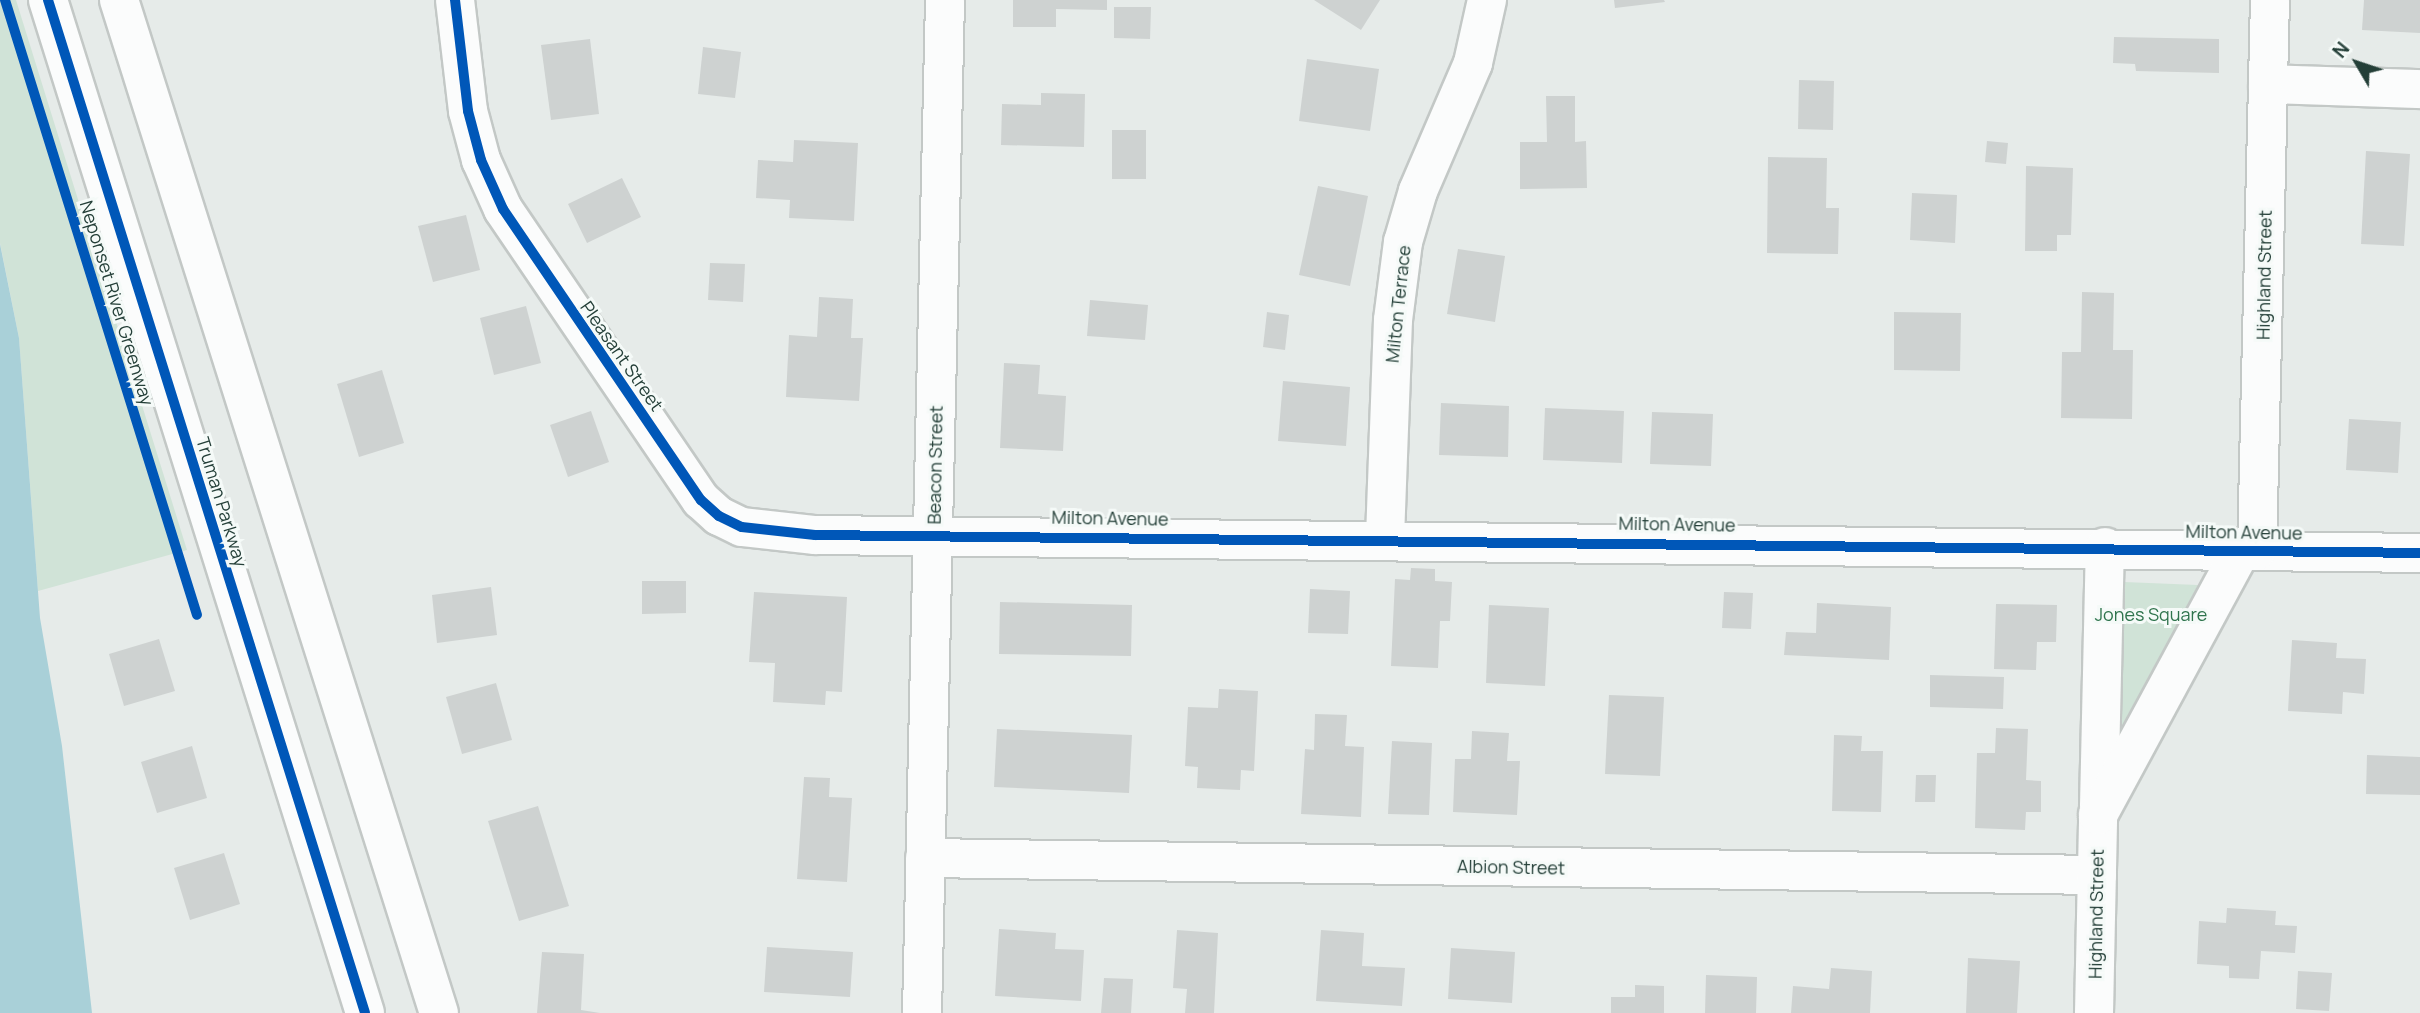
<!DOCTYPE html>
<style>
body{margin:0}
#map{position:relative;width:2420px;height:1013px;overflow:hidden;background:#e6ebe9;font-family:Manrope,sans-serif}
div>[style]{position:absolute}
[style*='--x']{left:calc(var(--x)*1px);top:calc(var(--y)*1px);width:calc(var(--w)*1px);rotate:calc(var(--a)*1deg)}
.green>*{inset:0;background:#d0e3d7}
.water>*{inset:0;background:#a9d0d8}
.building>*{inset:0;background:#ced2d1}
.roads{filter:drop-shadow(2px 0 #c3c8c6) drop-shadow(-2px 0 #c3c8c6) drop-shadow(0 2px #c3c8c6) drop-shadow(0 -2px #c3c8c6)}
.street>*{height:38px;margin:-19px;padding:0 19px;transform-origin:19px;border-radius:19px;background:#fbfcfc}
.secondary>*{height:38px;margin:-19px;padding:0 19px;transform-origin:19px;border-radius:19px;background:#fbfcfc}
.cycleway>*{height:10px;margin:-5px;padding:0 5px;transform-origin:5px;border-radius:5px;background:#0057b8}
span{translate:-50% -50%;white-space:nowrap;text-align:center;line-height:1.15;-webkit-text-stroke:6px #f5faf8;paint-order:stroke}
.street-label{font-size:18px;color:#243f38}
.park-label{font-size:18px;color:#2f744d}
.north{position:absolute;left:2322px;top:28px;width:70px;height:70px;-webkit-text-stroke:5px #f5faf8;paint-order:stroke;rotate:309deg;font-size:19px;font-weight:700;line-height:28px;text-align:center;color:#243f38}
.north::after{content:'';display:block;margin:auto;width:24px;height:32px;background:#243f38;clip-path:polygon(50% 0,100% 100%,50% 72%,0 100%)}
</style>
<div id="map">
<div class="green">
<i style="clip-path:polygon(0 0,16px 0,187px 550px,38px 591px,19px 338px,0 243px)"></i>
<i style="clip-path:polygon(2124px 582px,2198px 585px,2121px 733px)"></i>
</div>
<div class="water">
<i style="clip-path:polygon(0 244px,19px 338px,40px 618px,62px 746px,92px 1013px,0 1013px)"></i>
</div>
<div class="building">
<i style="clip-path:polygon(1013px 0,1107px 0,1107px 10px,1056px 9px,1056px 27px,1013px 27px)"></i>
<i style="clip-path:polygon(1314px 0,1380px 0,1361px 30px)"></i>
<i style="clip-path:polygon(1614px 0,1664px 0,1665px 2px,1615px 8px)"></i>
<i style="clip-path:polygon(2364px 0,2420px 0,2420px 33px,2362px 30px)"></i>
<i style="clip-path:polygon(1114px 7px,1151px 7px,1150px 39px,1114px 38px)"></i>
<i style="clip-path:polygon(2114px 37px,2219px 39px,2219px 73px,2136px 71px,2135px 64px,2113px 63px)"></i>
<i style="clip-path:polygon(590px 39px,599px 114px,551px 120px,541px 45px)"></i>
<i style="clip-path:polygon(703px 47px,741px 52px,735px 98px,698px 94px)"></i>
<i style="clip-path:polygon(1307px 59px,1379px 69px,1370px 131px,1299px 121px)"></i>
<i style="clip-path:polygon(1799px 80px,1834px 81px,1833px 130px,1798px 129px)"></i>
<i style="clip-path:polygon(1041px 93px,1085px 94px,1084px 147px,1001px 145px,1002px 104px,1041px 105px)"></i>
<i style="clip-path:polygon(1546px 96px,1575px 96px,1575px 142px,1586px 141px,1587px 188px,1520px 189px,1520px 142px,1547px 142px)"></i>
<i style="clip-path:polygon(1112px 130px,1146px 130px,1146px 179px,1112px 179px)"></i>
<i style="clip-path:polygon(794px 140px,858px 143px,854px 221px,789px 218px,790px 200px,756px 198px,758px 160px,793px 162px)"></i>
<i style="clip-path:polygon(1987px 141px,2008px 143px,2006px 164px,1985px 162px)"></i>
<i style="clip-path:polygon(2366px 151px,2410px 154px,2404px 246px,2361px 244px)"></i>
<i style="clip-path:polygon(1768px 157px,1827px 158px,1826px 208px,1839px 208px,1838px 254px,1767px 253px)"></i>
<i style="clip-path:polygon(2026px 166px,2073px 168px,2071px 235px,2057px 235px,2057px 251px,2025px 251px)"></i>
<i style="clip-path:polygon(622px 178px,641px 217px,587px 243px,568px 204px)"></i>
<i style="clip-path:polygon(1318px 186px,1368px 196px,1350px 286px,1299px 275px)"></i>
<i style="clip-path:polygon(1912px 193px,1957px 195px,1955px 243px,1910px 240px)"></i>
<i style="clip-path:polygon(466px 215px,480px 270px,433px 282px,418px 226px)"></i>
<i style="clip-path:polygon(1458px 249px,1505px 256px,1495px 322px,1447px 314px)"></i>
<i style="clip-path:polygon(710px 263px,745px 264px,743px 302px,708px 300px)"></i>
<i style="clip-path:polygon(2082px 292px,2114px 293px,2113px 350px,2133px 350px,2132px 419px,2061px 418px,2062px 352px,2081px 352px)"></i>
<i style="clip-path:polygon(819px 297px,853px 299px,851px 338px,863px 338px,859px 401px,786px 397px,789px 335px,817px 337px)"></i>
<i style="clip-path:polygon(1090px 300px,1148px 305px,1145px 340px,1087px 336px)"></i>
<i style="clip-path:polygon(526px 306px,541px 363px,494px 375px,480px 318px)"></i>
<i style="clip-path:polygon(1267px 312px,1289px 315px,1285px 350px,1263px 347px)"></i>
<i style="clip-path:polygon(1894px 312px,1961px 313px,1960px 371px,1894px 370px)"></i>
<i style="clip-path:polygon(1004px 363px,1040px 365px,1038px 394px,1066px 396px,1063px 451px,1000px 448px)"></i>
<i style="clip-path:polygon(382px 370px,404px 443px,359px 457px,337px 384px)"></i>
<i style="clip-path:polygon(1283px 381px,1350px 387px,1346px 446px,1278px 441px)"></i>
<i style="clip-path:polygon(1441px 403px,1509px 406px,1508px 457px,1439px 455px)"></i>
<i style="clip-path:polygon(1545px 408px,1624px 411px,1622px 463px,1543px 460px)"></i>
<i style="clip-path:polygon(591px 411px,609px 462px,568px 477px,550px 425px)"></i>
<i style="clip-path:polygon(1652px 412px,1713px 414px,1711px 466px,1650px 464px)"></i>
<i style="clip-path:polygon(2349px 419px,2401px 422px,2398px 473px,2346px 470px)"></i>
<i style="clip-path:polygon(1411px 568px,1435px 569px,1435px 581px,1452px 582px,1450px 621px,1440px 621px,1438px 668px,1391px 666px,1395px 579px,1410px 580px)"></i>
<i style="clip-path:polygon(642px 581px,686px 581px,686px 613px,642px 614px)"></i>
<i style="clip-path:polygon(491px 587px,497px 635px,437px 643px,432px 595px)"></i>
<i style="clip-path:polygon(1310px 589px,1350px 591px,1348px 634px,1308px 633px)"></i>
<i style="clip-path:polygon(754px 592px,847px 597px,842px 692px,826px 691px,825px 705px,773px 702px,775px 663px,749px 662px)"></i>
<i style="clip-path:polygon(1724px 592px,1753px 593px,1751px 629px,1722px 628px)"></i>
<i style="clip-path:polygon(1000px 602px,1132px 605px,1131px 656px,999px 654px)"></i>
<i style="clip-path:polygon(1817px 603px,1891px 607px,1889px 660px,1784px 655px,1786px 632px,1816px 633px)"></i>
<i style="clip-path:polygon(1996px 604px,2057px 605px,2056px 642px,2037px 642px,2036px 670px,1994px 669px)"></i>
<i style="clip-path:polygon(1489px 605px,1549px 608px,1545px 686px,1486px 683px)"></i>
<i style="clip-path:polygon(159px 639px,175px 691px,124px 706px,109px 654px)"></i>
<i style="clip-path:polygon(2292px 640px,2337px 643px,2336px 658px,2366px 659px,2364px 694px,2343px 692px,2342px 714px,2288px 711px)"></i>
<i style="clip-path:polygon(1930px 675px,2004px 677px,2003px 709px,1930px 707px)"></i>
<i style="clip-path:polygon(496px 683px,512px 740px,462px 754px,446px 697px)"></i>
<i style="clip-path:polygon(1219px 689px,1258px 691px,1254px 771px,1241px 770px,1240px 790px,1197px 788px,1198px 767px,1185px 766px,1188px 707px,1218px 708px)"></i>
<i style="clip-path:polygon(1609px 695px,1664px 697px,1660px 776px,1605px 774px)"></i>
<i style="clip-path:polygon(1315px 714px,1347px 715px,1345px 746px,1364px 747px,1361px 817px,1301px 814px,1305px 749px,1314px 750px)"></i>
<i style="clip-path:polygon(1996px 728px,2028px 729px,2026px 780px,2041px 781px,2041px 812px,2026px 812px,2025px 830px,1975px 828px,1977px 753px,1995px 753px)"></i>
<i style="clip-path:polygon(997px 729px,1132px 735px,1129px 793px,994px 787px)"></i>
<i style="clip-path:polygon(1472px 731px,1509px 733px,1507px 761px,1520px 761px,1517px 815px,1453px 812px,1455px 759px,1471px 759px)"></i>
<i style="clip-path:polygon(1834px 735px,1862px 736px,1861px 751px,1883px 751px,1881px 812px,1832px 811px)"></i>
<i style="clip-path:polygon(1392px 741px,1432px 743px,1429px 815px,1388px 814px)"></i>
<i style="clip-path:polygon(192px 746px,207px 798px,157px 813px,141px 762px)"></i>
<i style="clip-path:polygon(2367px 755px,2420px 757px,2420px 795px,2366px 794px)"></i>
<i style="clip-path:polygon(1916px 775px,1936px 775px,1935px 802px,1915px 802px)"></i>
<i style="clip-path:polygon(804px 777px,830px 778px,829px 797px,852px 798px,847px 882px,797px 879px)"></i>
<i style="clip-path:polygon(538px 806px,569px 906px,519px 921px,488px 821px)"></i>
<i style="clip-path:polygon(224px 853px,240px 904px,190px 920px,174px 868px)"></i>
<i style="clip-path:polygon(2227px 908px,2276px 911px,2275px 925px,2297px 926px,2295px 953px,2261px 951px,2259px 979px,2229px 978px,2229px 966px,2197px 964px,2199px 921px,2226px 923px)"></i>
<i style="clip-path:polygon(999px 929px,1056px 933px,1055px 949px,1084px 950px,1081px 1001px,995px 996px)"></i>
<i style="clip-path:polygon(1177px 930px,1218px 933px,1214px 1013px,1185px 1013px,1187px 989px,1173px 988px)"></i>
<i style="clip-path:polygon(1321px 930px,1364px 933px,1362px 966px,1405px 968px,1402px 1006px,1316px 1001px)"></i>
<i style="clip-path:polygon(767px 947px,853px 952px,850px 997px,764px 992px)"></i>
<i style="clip-path:polygon(1451px 948px,1515px 952px,1512px 1003px,1448px 999px)"></i>
<i style="clip-path:polygon(542px 952px,584px 954px,581px 1010px,600px 1013px,537px 1013px)"></i>
<i style="clip-path:polygon(1968px 958px,2020px 961px,2017px 1013px,1966px 1013px)"></i>
<i style="clip-path:polygon(1831px 968px,1872px 971px,1870px 1013px,1791px 1013px,1793px 986px,1829px 989px)"></i>
<i style="clip-path:polygon(2298px 971px,2332px 973px,2329px 1011px,2296px 1009px)"></i>
<i style="clip-path:polygon(1706px 975px,1757px 977px,1756px 1013px,1705px 1013px)"></i>
<i style="clip-path:polygon(1104px 978px,1133px 979px,1131px 1013px,1101px 1013px)"></i>
<i style="clip-path:polygon(1635px 985px,1664px 986px,1664px 1013px,1611px 1013px,1611px 997px,1635px 997px)"></i>
</div>
<div class="roads">
<div class="street">
<i style="--x:455;--y:0;--w:112;--a:83.3"></i>
<i style="--x:468;--y:111;--w:51;--a:75.1"></i>
<i style="--x:481;--y:160;--w:54;--a:65.8"></i>
<i style="--x:503;--y:209;--w:352;--a:55.8"></i>
<i style="--x:701;--y:500;--w:24;--a:42"></i>
<i style="--x:719;--y:516;--w:25;--a:26"></i>
<i style="--x:742;--y:527;--w:73;--a:6.3"></i>
<i style="--x:815;--y:535;--w:1605;--a:0.64"></i>
<i style="--x:2268;--y:84;--w:152;--a:1.9"></i>
<i style="--x:1385;--y:538;--w:218;--a:-87.9"></i>
<i style="--x:1393;--y:320;--w:79;--a:-82.7"></i>
<i style="--x:1403;--y:242;--w:53;--a:-73.6"></i>
<i style="--x:1418;--y:191;--w:139;--a:-66.7"></i>
<i style="--x:1473;--y:63;--w:65;--a:-77.5"></i>
<i style="--x:2257;--y:550;--w:550;--a:-88.65"></i>
<i style="--x:2099;--y:806;--w:259;--a:-88.7"></i>
<i style="--x:925;--y:858;--w:1172;--a:0.83"></i>
<i style="--x:922;--y:1013;--w:1013;--a:-88.7"></i>
<i style="--x:2094;--y:1013;--w:198;--a:-88.8"></i>
<i style="--x:2098;--y:815;--w:301;--a:-61.6"></i>
</div>
<div class="secondary">
<i style="--x:48;--y:0;--w:1061;--a:72.62"></i>
<i style="--x:119;--y:0;--w:1062;--a:72.47"></i>
</div>
</div>
<div class="cycleway">
<i style="--x:5;--y:0;--w:644;--a:72.66"></i>
<i style="--x:48;--y:0;--w:1061;--a:72.62"></i>
<i style="--x:455;--y:0;--w:112;--a:83.3"></i>
<i style="--x:468;--y:111;--w:51;--a:75.1"></i>
<i style="--x:481;--y:160;--w:54;--a:65.8"></i>
<i style="--x:503;--y:209;--w:352;--a:55.8"></i>
<i style="--x:701;--y:500;--w:24;--a:42"></i>
<i style="--x:719;--y:516;--w:25;--a:26"></i>
<i style="--x:742;--y:527;--w:73;--a:6.3"></i>
<i style="--x:815;--y:535;--w:1605;--a:0.64"></i>
</div>
<div class="street-label">
<span style="left:2264px;top:275px;rotate:-89deg">Highland Street</span>
<span style="left:117px;top:303px;rotate:73deg">Neponset River Greenway</span>
<span style="left:1398px;top:304px;rotate:-84deg">Milton Terrace</span>
<span style="left:622px;top:356px;rotate:55deg">Pleasant Street</span>
<span style="left:935px;top:465px;rotate:-89deg">Beacon Street</span>
<span style="left:222px;top:502px;rotate:73deg">Truman Parkway</span>
<span style="left:1110px;top:518px;rotate:1deg">Milton Avenue</span>
<span style="left:1677px;top:524px;rotate:1deg">Milton Avenue</span>
<span style="left:2244px;top:532px;rotate:1deg">Milton Avenue</span>
<span style="left:1511px;top:867px;rotate:1deg">Albion Street</span>
<span style="left:2096px;top:914px;rotate:-89deg">Highland Street</span>
</div>
<div class="park-label">
<span style="left:2151px;top:614px">Jones Square</span>
</div>
<div class="north">N</div>
</div>
